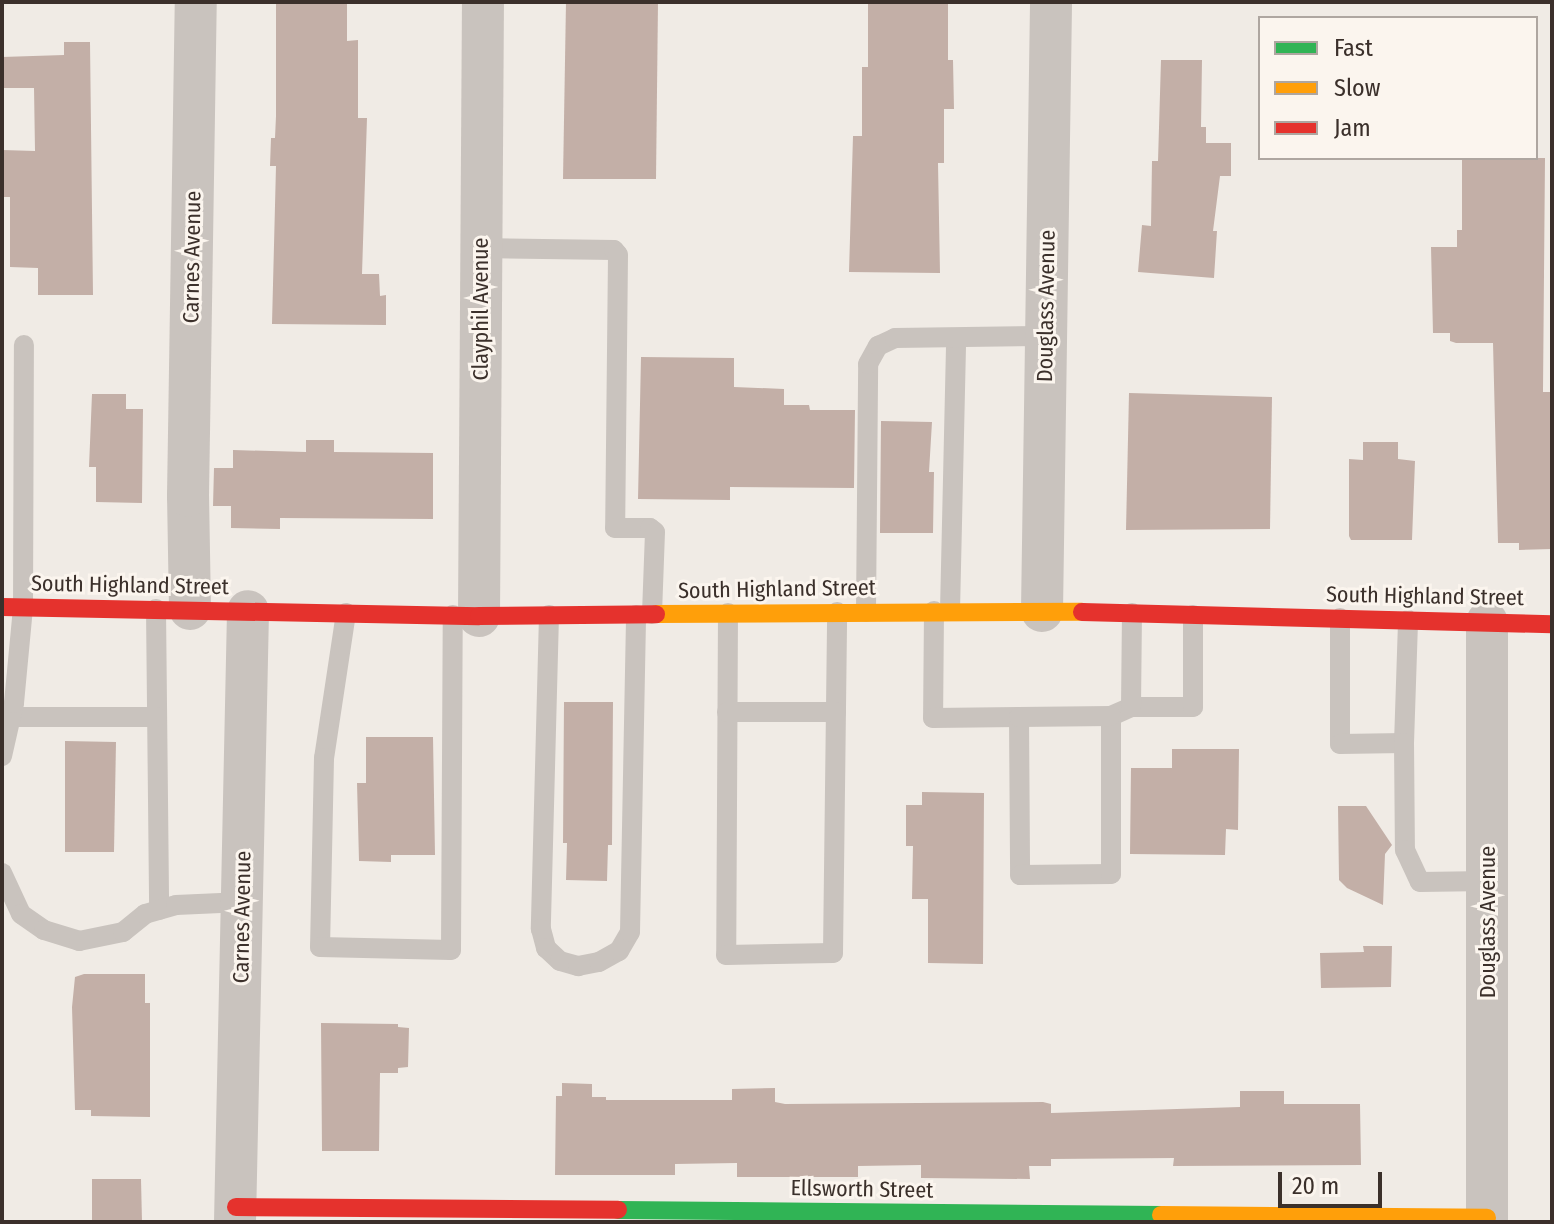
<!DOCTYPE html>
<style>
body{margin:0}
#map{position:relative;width:1554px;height:1224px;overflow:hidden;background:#f0ebe5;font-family:"Fira Sans Condensed",sans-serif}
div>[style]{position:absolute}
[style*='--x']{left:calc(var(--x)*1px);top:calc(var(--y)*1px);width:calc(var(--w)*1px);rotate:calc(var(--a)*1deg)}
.building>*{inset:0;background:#c3afa7}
.lane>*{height:20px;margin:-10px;padding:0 10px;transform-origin:10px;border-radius:10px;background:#c9c3be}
.street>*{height:42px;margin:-21px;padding:0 21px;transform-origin:21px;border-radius:21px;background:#c9c3be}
.fast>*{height:18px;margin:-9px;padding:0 9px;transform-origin:9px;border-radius:9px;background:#30b455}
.slow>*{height:18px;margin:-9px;padding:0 9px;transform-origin:9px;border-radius:9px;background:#ff9f0a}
.jam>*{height:18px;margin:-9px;padding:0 9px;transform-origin:9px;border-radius:9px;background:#e5322d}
span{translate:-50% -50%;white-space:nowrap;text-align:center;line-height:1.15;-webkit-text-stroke:6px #fbf5ee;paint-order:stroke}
.street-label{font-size:22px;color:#3b302b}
.frame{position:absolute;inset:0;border:4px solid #3b302b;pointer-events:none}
.legend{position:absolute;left:1258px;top:16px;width:280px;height:144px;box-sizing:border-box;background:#fbf5ee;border:2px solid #aea6a0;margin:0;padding:10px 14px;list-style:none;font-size:24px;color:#3b302b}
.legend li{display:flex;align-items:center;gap:16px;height:40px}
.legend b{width:40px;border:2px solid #aea6a0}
.scale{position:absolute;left:1278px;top:1172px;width:104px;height:36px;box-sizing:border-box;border:4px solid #3b302b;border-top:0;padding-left:10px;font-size:24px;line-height:28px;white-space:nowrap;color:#3b302b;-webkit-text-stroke:6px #fbf5ee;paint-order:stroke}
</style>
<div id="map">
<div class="building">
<i style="clip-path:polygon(276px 2px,347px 2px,347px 41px,358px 40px,358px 118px,367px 118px,362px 274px,379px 274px,380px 296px,386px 295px,386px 325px,272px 324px,276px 166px,270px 166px,271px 138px,275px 138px,276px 116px)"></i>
<i style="clip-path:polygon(566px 2px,658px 2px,656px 179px,563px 179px)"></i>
<i style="clip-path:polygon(868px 2px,948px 2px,948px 60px,953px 60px,954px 109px,944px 109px,944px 163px,938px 163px,940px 273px,849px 272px,853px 136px,862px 136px,862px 67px,868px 67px)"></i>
<i style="clip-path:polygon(64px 42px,90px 42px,93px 295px,38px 295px,38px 268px,10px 267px,10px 197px,2px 197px,2px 150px,35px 151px,34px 88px,2px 88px,2px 57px,64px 55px)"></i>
<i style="clip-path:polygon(1161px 60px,1202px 60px,1201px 127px,1206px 127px,1206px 143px,1231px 143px,1231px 176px,1220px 176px,1213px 231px,1217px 231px,1214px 278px,1138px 272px,1142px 225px,1151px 226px,1152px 161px,1158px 161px)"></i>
<i style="clip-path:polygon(1462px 158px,1545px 158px,1543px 392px,1552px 392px,1552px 549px,1519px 550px,1519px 543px,1498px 543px,1493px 343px,1456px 343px,1450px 341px,1450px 333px,1433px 333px,1431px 247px,1457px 247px,1457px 230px,1462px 230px)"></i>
<i style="clip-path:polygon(641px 357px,734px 358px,734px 387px,784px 389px,784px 405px,809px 405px,810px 410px,855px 410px,854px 488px,730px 487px,730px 500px,638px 499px)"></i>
<i style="clip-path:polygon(1129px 393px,1272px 397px,1270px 529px,1126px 530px)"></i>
<i style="clip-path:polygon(92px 394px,126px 394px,126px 409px,143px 409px,142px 503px,96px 502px,96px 467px,89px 467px)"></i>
<i style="clip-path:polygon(881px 421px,932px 422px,929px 472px,934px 472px,933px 533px,880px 533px)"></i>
<i style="clip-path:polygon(306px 440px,334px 440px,334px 452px,433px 453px,433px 519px,280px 518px,280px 529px,231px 528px,231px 506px,213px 506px,214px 468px,233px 468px,233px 450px,306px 452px)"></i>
<i style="clip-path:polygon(1363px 442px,1398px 442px,1398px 459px,1415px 461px,1412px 540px,1351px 540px,1349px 536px,1349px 459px,1363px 460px)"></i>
<i style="clip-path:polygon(564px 702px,613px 702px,612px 845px,608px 845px,607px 881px,566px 880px,567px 843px,563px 843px)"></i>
<i style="clip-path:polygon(366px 737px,433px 737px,435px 855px,391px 855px,391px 862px,359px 861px,357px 783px,366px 783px)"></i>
<i style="clip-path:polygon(65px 741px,116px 742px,114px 852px,65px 852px)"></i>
<i style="clip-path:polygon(1172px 749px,1239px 749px,1238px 830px,1226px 829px,1225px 855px,1130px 854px,1131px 768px,1172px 768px)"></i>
<i style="clip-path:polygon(922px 792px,984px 793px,983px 964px,928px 963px,928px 899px,912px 899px,913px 846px,906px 846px,906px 805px,922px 805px)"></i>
<i style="clip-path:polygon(1338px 806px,1366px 806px,1392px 845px,1385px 854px,1383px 905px,1347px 888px,1339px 880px)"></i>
<i style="clip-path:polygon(1363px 946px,1392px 946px,1391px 987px,1321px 988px,1320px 953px,1364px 952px)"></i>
<i style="clip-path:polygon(84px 974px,145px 974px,145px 1003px,150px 1003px,150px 1117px,91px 1116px,91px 1110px,75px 1110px,72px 1007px,75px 977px)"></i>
<i style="clip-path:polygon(321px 1023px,398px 1024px,398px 1027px,409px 1028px,408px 1067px,398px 1068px,398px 1073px,380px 1073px,379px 1151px,322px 1151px)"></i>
<i style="clip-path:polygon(562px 1083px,592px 1084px,592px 1097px,606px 1097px,606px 1100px,732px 1100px,732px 1089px,775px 1088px,775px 1102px,785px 1104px,1043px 1102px,1051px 1104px,1051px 1113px,1240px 1107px,1240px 1091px,1284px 1091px,1284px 1104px,1360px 1104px,1361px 1165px,1173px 1166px,1174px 1158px,1051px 1159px,1051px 1166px,1029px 1166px,1030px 1179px,921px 1178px,921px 1165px,858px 1166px,858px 1177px,737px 1177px,737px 1163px,675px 1164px,675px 1175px,555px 1175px,556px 1096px,562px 1096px)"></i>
<i style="clip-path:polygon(92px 1179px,141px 1179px,142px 1222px,92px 1222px)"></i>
</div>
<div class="lane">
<i style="--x:481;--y:248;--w:133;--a:0.9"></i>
<i style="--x:614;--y:250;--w:6;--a:51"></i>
<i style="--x:618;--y:255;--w:273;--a:90.6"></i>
<i style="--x:615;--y:528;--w:35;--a:0"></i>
<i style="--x:650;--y:528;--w:6;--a:39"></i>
<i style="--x:655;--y:532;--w:82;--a:92.1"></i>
<i style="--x:156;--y:609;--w:301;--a:89.4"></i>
<i style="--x:934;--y:611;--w:107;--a:90.5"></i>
<i style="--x:933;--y:718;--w:86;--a:-0.7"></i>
<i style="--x:1019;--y:717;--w:158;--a:89.6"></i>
<i style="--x:1020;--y:875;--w:91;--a:-0.6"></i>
<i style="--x:1111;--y:874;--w:158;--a:-90"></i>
<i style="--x:1111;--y:716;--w:22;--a:-24"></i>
<i style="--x:1131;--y:707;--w:62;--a:0"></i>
<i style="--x:1193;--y:707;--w:92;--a:-90"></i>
<i style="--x:950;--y:611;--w:273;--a:-88.7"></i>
<i style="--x:866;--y:612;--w:248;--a:-89.5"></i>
<i style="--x:868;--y:364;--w:21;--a:-61"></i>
<i style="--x:878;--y:346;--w:19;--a:-25"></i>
<i style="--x:895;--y:338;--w:150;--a:-0.8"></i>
<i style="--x:346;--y:613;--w:147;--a:98.6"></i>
<i style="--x:324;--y:758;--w:189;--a:91.2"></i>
<i style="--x:320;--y:947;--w:131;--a:1.3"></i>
<i style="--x:451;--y:950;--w:335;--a:-89.7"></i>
<i style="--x:728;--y:613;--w:342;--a:90.3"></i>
<i style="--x:726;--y:955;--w:107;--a:-1.1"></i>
<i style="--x:833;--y:953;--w:341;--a:-89.3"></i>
<i style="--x:549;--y:615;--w:314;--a:91.5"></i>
<i style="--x:541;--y:929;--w:20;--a:75"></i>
<i style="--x:546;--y:948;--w:19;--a:43"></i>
<i style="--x:560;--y:961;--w:19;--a:16"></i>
<i style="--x:578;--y:966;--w:21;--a:-11"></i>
<i style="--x:599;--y:962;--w:23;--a:-29"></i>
<i style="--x:619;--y:951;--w:22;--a:-60"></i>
<i style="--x:630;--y:932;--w:317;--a:-88.9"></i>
<i style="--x:1340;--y:618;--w:126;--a:90"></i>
<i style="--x:1340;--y:744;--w:64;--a:-0.9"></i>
<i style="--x:1404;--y:743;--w:123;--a:-88.1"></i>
<i style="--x:1131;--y:707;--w:94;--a:-89.4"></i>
<i style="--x:727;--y:712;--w:109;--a:0"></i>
<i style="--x:11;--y:717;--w:146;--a:0"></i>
<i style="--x:1019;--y:717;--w:92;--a:-0.6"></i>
<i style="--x:1404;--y:743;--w:107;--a:89.5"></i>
<i style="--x:1405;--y:850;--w:35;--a:65"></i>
<i style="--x:1420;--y:882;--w:68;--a:-0.8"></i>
<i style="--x:2;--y:756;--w:54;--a:-77.2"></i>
<i style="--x:14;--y:703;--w:96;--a:-84.6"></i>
<i style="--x:23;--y:607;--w:262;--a:-89.8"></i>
<i style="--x:2;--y:873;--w:45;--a:65.1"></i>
<i style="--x:21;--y:914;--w:28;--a:35"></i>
<i style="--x:44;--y:930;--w:37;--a:17"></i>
<i style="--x:79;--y:941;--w:45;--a:-11.6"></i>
<i style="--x:123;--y:932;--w:28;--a:-39"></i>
<i style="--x:145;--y:914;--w:32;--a:-16"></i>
<i style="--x:176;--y:905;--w:67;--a:-2.6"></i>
</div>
<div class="street">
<i style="--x:190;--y:609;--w:113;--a:-91"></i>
<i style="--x:188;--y:496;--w:494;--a:-89.1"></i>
<i style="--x:1042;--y:611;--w:609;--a:-89.15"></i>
<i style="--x:479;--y:616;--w:614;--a:-89.63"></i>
<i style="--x:1487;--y:622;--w:600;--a:90"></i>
<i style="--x:235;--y:1222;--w:611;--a:-88.78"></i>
</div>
<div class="fast">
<i style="--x:618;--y:1210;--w:543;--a:0.53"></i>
</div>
<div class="slow">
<i style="--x:656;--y:614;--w:426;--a:-0.3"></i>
<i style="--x:1161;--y:1215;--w:326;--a:0.5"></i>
</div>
<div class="jam">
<i style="--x:2;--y:607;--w:477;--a:1.1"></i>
<i style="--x:479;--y:616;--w:177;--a:-0.6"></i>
<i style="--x:1082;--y:612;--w:470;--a:1.5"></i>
<i style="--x:236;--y:1207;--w:382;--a:0.4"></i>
</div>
<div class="street-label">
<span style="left:192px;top:257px;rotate:-89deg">Carnes Avenue</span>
<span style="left:1046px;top:306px;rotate:-89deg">Douglass Avenue</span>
<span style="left:481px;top:309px;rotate:-90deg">Clayphil Avenue</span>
<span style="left:130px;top:585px;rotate:1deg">South Highland Street</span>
<span style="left:777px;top:589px;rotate:-1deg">South Highland Street</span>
<span style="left:1425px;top:596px;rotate:1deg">South Highland Street</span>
<span style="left:242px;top:917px;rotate:-89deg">Carnes Avenue</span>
<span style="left:1488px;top:922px;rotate:-90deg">Douglass Avenue</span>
<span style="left:862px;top:1189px;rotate:1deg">Ellsworth Street</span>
</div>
<div class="frame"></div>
<ul class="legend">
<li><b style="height:10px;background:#30b455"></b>Fast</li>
<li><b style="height:10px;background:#ff9f0a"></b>Slow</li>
<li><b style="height:10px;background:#e5322d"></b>Jam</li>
</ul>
<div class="scale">20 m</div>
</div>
